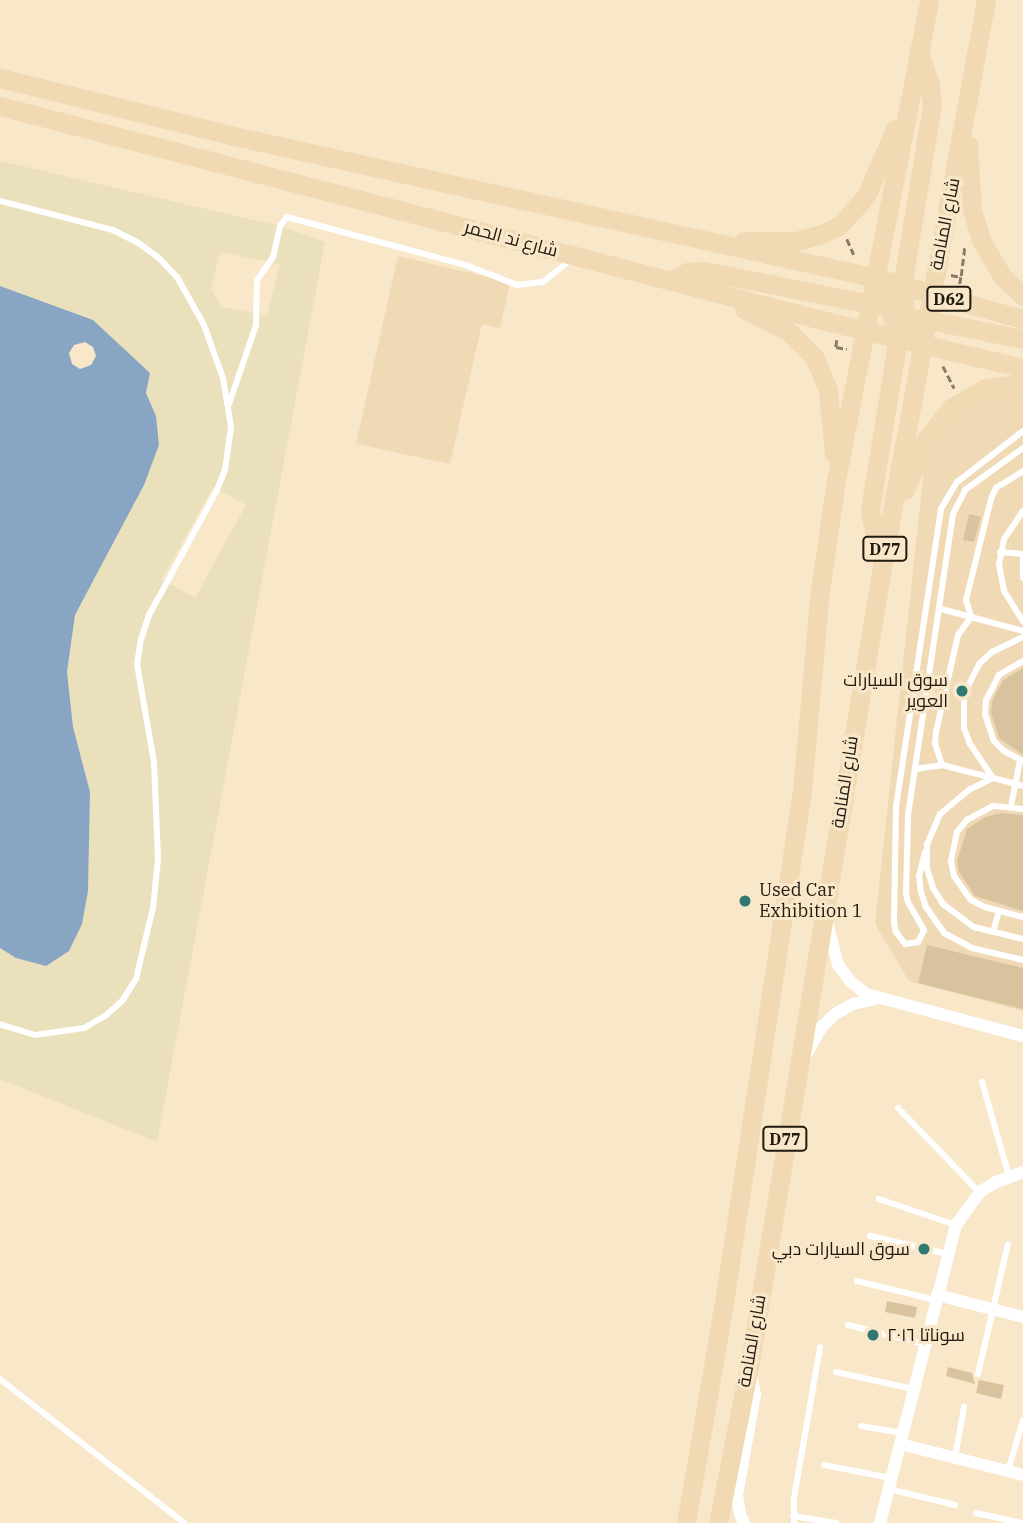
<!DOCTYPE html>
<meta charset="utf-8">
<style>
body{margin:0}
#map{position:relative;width:1023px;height:1523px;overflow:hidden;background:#f9e7ca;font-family:"IBM Plex Serif",Cairo,serif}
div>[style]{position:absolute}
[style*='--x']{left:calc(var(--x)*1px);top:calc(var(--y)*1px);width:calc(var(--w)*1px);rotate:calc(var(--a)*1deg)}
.built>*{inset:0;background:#f0dab6}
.sand>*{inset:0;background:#eae0bb}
.water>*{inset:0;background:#88a5c3}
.building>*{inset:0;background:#d9c39f}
.path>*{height:2.5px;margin-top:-1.25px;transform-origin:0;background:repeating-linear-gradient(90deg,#887c68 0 7px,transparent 0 10.5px)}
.lane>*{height:6px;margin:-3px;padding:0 3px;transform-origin:3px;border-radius:3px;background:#fff}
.street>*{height:12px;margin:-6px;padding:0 6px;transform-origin:6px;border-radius:6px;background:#fff}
.primary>*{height:19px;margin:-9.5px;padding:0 9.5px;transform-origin:9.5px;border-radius:9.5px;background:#f0d9b3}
.dots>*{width:19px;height:19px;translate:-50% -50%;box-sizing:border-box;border:4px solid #f9e7ca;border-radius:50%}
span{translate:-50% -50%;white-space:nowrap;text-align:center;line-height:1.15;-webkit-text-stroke:6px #f9e7ca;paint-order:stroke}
.shield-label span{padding:2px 5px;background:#f9e7ca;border:2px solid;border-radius:5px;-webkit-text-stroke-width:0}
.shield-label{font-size:16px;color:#201a0f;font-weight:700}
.street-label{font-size:18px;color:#201a0f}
.poi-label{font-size:18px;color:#201a0f}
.right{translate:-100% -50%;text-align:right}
.left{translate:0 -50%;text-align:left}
</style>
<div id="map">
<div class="built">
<i style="clip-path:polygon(398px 256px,510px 282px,500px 328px,482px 324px,450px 464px,356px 444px)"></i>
<i style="clip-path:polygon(1023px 389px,1023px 1011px,909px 981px,875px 924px,925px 459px,935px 433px,972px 398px)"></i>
</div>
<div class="sand">
<i style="clip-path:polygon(evenodd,0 161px,280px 226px,325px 242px,157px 1142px,0 1079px,0 948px,16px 958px,88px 891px,90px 792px,73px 727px,67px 672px,75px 615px,144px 485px,156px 416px,146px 393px,150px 373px,93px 320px,0 286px,0 161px,220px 252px,280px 264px,267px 316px,222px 307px,211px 289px,220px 252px,0 161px,213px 487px,246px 505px,195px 598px,162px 579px,213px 487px)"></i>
</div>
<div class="water">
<i style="clip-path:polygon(evenodd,0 286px,93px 320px,150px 373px,146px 393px,156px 416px,159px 445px,144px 485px,75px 615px,67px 672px,73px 727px,90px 792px,88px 891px,82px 924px,69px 951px,46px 966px,16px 958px,0 948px,0 286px,85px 342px,93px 347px,96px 356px,91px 365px,80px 369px,72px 364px,69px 353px,74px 345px,85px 342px)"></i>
</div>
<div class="building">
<i style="clip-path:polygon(969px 514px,981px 517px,974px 542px,963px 540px)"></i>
<i style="clip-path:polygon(1023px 668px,1023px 755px,999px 738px,991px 713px,992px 701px,1003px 680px)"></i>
<i style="clip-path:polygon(1002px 813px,1023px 815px,1023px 911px,975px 896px,959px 872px,957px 861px,967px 829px,985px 817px)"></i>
<i style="clip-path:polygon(927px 945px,1023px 968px,1023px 1009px,918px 983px)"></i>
<i style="clip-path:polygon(887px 1301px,917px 1307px,915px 1318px,885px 1312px)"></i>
<i style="clip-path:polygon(948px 1367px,972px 1373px,975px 1384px,946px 1376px)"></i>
<i style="clip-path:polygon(979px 1380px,1004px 1385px,1001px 1399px,976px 1393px)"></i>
</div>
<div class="path">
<i style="--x:847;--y:239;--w:17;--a:66"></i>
<i style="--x:951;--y:275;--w:10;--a:11"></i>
<i style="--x:961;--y:277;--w:7;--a:98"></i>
<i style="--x:961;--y:276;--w:31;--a:-83"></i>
<i style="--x:837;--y:340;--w:7;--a:98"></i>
<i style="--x:836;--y:347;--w:11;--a:10"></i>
<i style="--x:943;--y:366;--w:25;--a:63"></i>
</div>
<div class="lane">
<i style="--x:0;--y:201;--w:117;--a:14.4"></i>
<i style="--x:113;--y:230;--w:27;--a:27"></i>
<i style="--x:137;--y:242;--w:27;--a:36"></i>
<i style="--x:159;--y:258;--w:26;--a:47"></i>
<i style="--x:177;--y:277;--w:55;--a:60.6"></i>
<i style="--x:204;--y:325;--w:56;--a:70.3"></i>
<i style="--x:223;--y:378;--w:50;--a:80.7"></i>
<i style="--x:231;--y:427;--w:43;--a:97.9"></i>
<i style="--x:225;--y:470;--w:22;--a:112"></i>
<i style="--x:217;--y:490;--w:142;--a:118.5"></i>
<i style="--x:149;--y:615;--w:25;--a:108"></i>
<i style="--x:141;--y:639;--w:25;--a:99"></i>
<i style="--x:137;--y:664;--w:99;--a:80.2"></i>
<i style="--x:154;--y:762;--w:97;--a:87.6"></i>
<i style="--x:158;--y:859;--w:49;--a:95.8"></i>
<i style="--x:153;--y:908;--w:73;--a:103.5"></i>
<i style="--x:136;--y:979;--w:25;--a:122"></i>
<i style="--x:123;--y:1000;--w:24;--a:138"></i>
<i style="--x:105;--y:1016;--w:24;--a:150"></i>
<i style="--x:84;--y:1028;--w:49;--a:171.9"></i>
<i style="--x:35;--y:1035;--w:37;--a:-163"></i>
<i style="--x:229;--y:404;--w:83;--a:-71.1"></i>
<i style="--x:256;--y:325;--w:45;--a:-88.7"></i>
<i style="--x:257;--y:280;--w:28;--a:-55"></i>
<i style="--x:273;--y:257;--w:32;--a:-77"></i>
<i style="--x:280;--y:226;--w:11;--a:-52"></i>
<i style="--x:287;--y:217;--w:188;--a:15.1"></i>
<i style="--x:468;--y:266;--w:53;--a:21.2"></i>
<i style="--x:517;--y:285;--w:26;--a:-7"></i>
<i style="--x:543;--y:282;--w:36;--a:-39"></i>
<i style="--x:1023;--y:431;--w:83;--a:142.3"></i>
<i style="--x:957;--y:482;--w:31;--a:121"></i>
<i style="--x:941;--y:509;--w:301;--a:98.6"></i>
<i style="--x:896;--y:807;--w:115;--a:91"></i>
<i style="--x:894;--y:922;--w:10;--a:79"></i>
<i style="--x:896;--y:932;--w:15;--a:53"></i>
<i style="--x:905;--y:944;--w:13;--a:-9"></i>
<i style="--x:918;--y:942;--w:13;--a:-63"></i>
<i style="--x:924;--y:930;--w:32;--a:-120"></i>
<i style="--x:908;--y:902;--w:9;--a:-103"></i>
<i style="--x:906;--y:893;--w:78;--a:-88.5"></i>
<i style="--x:908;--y:815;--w:304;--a:-81.5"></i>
<i style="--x:953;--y:514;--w:27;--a:-63"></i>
<i style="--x:965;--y:490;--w:72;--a:-35.9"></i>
<i style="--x:1023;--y:511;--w:34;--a:124"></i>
<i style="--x:1004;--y:539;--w:26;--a:101"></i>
<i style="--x:999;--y:565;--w:26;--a:79"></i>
<i style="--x:1004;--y:591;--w:36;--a:58"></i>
<i style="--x:1000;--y:552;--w:23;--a:5"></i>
<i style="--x:1023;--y:554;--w:24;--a:90"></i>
<i style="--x:941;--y:609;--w:85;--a:15"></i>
<i style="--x:1023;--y:661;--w:28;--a:150"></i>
<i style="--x:999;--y:675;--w:28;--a:117"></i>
<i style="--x:986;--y:700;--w:14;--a:94"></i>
<i style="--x:985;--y:714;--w:28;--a:72"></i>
<i style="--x:994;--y:741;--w:14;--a:45"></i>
<i style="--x:1004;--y:751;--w:21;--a:28"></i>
<i style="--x:942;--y:765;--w:22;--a:-108"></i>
<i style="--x:935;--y:744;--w:12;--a:-85"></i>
<i style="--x:936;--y:732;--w:99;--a:-77.2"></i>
<i style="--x:958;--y:635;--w:22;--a:-54"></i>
<i style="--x:971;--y:617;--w:18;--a:-106"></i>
<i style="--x:966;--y:600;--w:104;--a:-76.1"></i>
<i style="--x:991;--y:499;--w:12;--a:-66"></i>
<i style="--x:996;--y:488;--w:32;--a:-32"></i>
<i style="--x:915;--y:769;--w:27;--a:-8"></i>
<i style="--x:942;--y:765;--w:53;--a:14.3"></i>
<i style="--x:993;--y:778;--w:41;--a:-124.1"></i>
<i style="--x:970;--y:744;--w:17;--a:-111"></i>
<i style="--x:964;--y:728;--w:34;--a:-90"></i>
<i style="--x:964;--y:694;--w:34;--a:-63"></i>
<i style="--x:979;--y:664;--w:18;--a:-43"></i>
<i style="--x:992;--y:652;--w:34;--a:-26"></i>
<i style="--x:1023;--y:786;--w:31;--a:-165"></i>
<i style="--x:993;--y:778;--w:25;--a:154"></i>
<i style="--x:970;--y:789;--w:39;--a:140"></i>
<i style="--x:940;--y:814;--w:34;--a:113"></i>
<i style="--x:927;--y:845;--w:24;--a:90"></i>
<i style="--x:927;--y:869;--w:20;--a:72"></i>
<i style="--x:933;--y:888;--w:19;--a:58"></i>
<i style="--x:943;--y:904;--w:39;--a:37"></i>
<i style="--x:974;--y:927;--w:50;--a:13.8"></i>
<i style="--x:1011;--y:806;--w:47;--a:-78.9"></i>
<i style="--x:1023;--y:809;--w:30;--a:-174"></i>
<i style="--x:993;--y:806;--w:30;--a:152"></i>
<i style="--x:967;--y:820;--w:16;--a:130"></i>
<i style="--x:957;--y:832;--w:30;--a:102"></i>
<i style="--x:951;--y:861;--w:15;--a:79"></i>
<i style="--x:954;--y:876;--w:29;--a:55"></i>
<i style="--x:971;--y:900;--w:16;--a:27"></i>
<i style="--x:985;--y:907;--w:39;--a:15"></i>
<i style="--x:925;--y:852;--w:25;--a:104"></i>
<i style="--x:919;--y:876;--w:16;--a:83"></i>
<i style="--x:921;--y:892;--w:16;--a:72"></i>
<i style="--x:926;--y:907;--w:32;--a:55"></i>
<i style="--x:944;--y:933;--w:32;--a:28"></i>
<i style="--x:972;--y:948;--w:52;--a:13.2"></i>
<i style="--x:993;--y:932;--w:22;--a:-74"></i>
<i style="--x:982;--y:1082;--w:98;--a:74"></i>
<i style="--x:898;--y:1108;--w:117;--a:46"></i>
<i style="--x:879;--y:1199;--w:81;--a:18.7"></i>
<i style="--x:870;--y:1236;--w:79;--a:13.2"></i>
<i style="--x:857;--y:1281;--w:80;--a:13.7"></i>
<i style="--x:848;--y:1325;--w:78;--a:14"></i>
<i style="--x:836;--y:1372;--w:79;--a:12.4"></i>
<i style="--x:978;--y:1374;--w:133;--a:-77"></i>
<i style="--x:0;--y:1379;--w:234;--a:38"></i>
<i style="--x:861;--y:1426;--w:42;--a:9.7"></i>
<i style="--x:955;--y:1458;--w:52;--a:-80"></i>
<i style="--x:824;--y:1465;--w:68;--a:11"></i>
<i style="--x:1008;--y:1471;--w:53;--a:-73.6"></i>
<i style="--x:889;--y:1489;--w:68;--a:13.6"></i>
<i style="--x:976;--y:1513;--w:47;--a:12.3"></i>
<i style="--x:793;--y:1516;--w:44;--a:9.2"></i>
<i style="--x:794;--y:1523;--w:25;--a:-90"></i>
<i style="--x:794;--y:1498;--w:153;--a:-80.2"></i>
</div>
<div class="street">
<i style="--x:828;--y:926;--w:40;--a:75.6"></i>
<i style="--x:838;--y:965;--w:20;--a:53"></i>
<i style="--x:850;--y:981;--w:21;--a:39"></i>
<i style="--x:866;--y:994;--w:163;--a:15"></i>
<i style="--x:806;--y:1055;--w:31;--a:-61"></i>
<i style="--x:821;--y:1028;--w:20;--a:-45"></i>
<i style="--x:835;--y:1014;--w:21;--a:-29"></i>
<i style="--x:853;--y:1004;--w:23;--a:-13"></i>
<i style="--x:937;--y:1295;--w:89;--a:14.3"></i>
<i style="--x:900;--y:1444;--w:127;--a:14.1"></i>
<i style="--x:744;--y:1523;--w:10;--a:-114"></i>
<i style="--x:740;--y:1514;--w:19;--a:-99"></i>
<i style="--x:737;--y:1495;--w:103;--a:-79.9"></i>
<i style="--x:755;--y:1394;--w:22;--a:-103"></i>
<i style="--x:880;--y:1523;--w:308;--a:-75.7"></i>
<i style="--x:956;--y:1225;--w:41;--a:-54"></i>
<i style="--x:980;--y:1192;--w:19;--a:-32"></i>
<i style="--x:996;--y:1182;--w:29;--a:-20"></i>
</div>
<div class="primary">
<i style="--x:919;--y:51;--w:35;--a:72"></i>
<i style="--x:930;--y:84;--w:21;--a:85"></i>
<i style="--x:932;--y:105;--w:183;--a:99.4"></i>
<i style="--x:902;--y:286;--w:32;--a:83"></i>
<i style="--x:906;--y:318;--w:32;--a:55"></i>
<i style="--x:0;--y:78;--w:250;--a:13.9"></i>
<i style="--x:243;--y:138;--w:648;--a:12.47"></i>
<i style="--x:876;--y:278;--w:153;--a:15.6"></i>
<i style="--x:0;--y:106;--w:848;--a:14.61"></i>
<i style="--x:821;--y:320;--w:208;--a:13.4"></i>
<i style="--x:968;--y:145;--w:65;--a:86.5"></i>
<i style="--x:972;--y:210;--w:31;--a:73"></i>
<i style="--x:981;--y:240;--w:42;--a:59.7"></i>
<i style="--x:1002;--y:276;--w:29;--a:44"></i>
<i style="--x:744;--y:241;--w:52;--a:0"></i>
<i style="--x:796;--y:241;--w:24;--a:-15"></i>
<i style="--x:819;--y:235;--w:23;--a:-25"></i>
<i style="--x:840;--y:225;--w:39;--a:-48"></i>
<i style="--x:866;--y:196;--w:73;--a:-66.6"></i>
<i style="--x:876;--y:278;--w:31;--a:65"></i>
<i style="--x:889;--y:306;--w:33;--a:74"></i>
<i style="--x:898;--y:338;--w:173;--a:99.3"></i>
<i style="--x:870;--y:509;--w:28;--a:80"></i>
<i style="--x:875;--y:537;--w:20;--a:63"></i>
<i style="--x:671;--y:281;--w:18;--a:-29"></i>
<i style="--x:687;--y:272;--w:17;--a:-3"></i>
<i style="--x:704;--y:271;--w:180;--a:11.2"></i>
<i style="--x:744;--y:309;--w:49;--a:26.6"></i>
<i style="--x:788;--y:331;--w:38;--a:45"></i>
<i style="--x:815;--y:358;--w:35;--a:68"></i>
<i style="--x:828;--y:391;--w:63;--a:84.6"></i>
<i style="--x:918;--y:318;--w:107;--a:11.3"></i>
<i style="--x:905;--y:490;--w:55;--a:-67.6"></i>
<i style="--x:926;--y:439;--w:40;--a:-51"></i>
<i style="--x:951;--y:408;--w:39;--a:-30"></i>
<i style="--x:985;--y:388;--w:38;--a:-7"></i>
<i style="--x:686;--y:1523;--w:217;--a:-80.2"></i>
<i style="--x:723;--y:1309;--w:524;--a:-81.33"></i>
<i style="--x:802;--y:791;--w:201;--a:-84.9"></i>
<i style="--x:820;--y:591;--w:112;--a:-81.8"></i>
<i style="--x:836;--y:480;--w:489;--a:-79"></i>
<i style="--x:718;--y:1523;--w:159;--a:-78.8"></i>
<i style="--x:749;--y:1367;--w:823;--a:-80.56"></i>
<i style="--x:884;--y:555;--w:564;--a:-79.59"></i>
</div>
<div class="dots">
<i style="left:962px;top:691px;background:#307873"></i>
<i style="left:745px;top:901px;background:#307873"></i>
<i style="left:924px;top:1249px;background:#307873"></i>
<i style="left:873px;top:1335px;background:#307873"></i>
</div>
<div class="shield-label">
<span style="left:949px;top:299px">D62</span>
<span style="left:885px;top:549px">D77</span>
<span style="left:785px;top:1139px">D77</span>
</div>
<div class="street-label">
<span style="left:945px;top:224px;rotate:-79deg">شارع المنامة</span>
<span style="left:511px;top:239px;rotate:15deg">شارع ند الحمر</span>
<span style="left:845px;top:782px;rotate:-81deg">شارع المنامة</span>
<span style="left:752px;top:1341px;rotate:-80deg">شارع المنامة</span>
</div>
<div class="poi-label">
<span class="right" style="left:948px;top:691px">سوق السيارات<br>العوير</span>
<span class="left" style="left:759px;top:901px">Used Car<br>Exhibition 1</span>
<span class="right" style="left:910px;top:1249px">سوق السيارات دبي</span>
<span class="left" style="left:887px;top:1335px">سوناتا ٢٠١٦</span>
</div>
</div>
